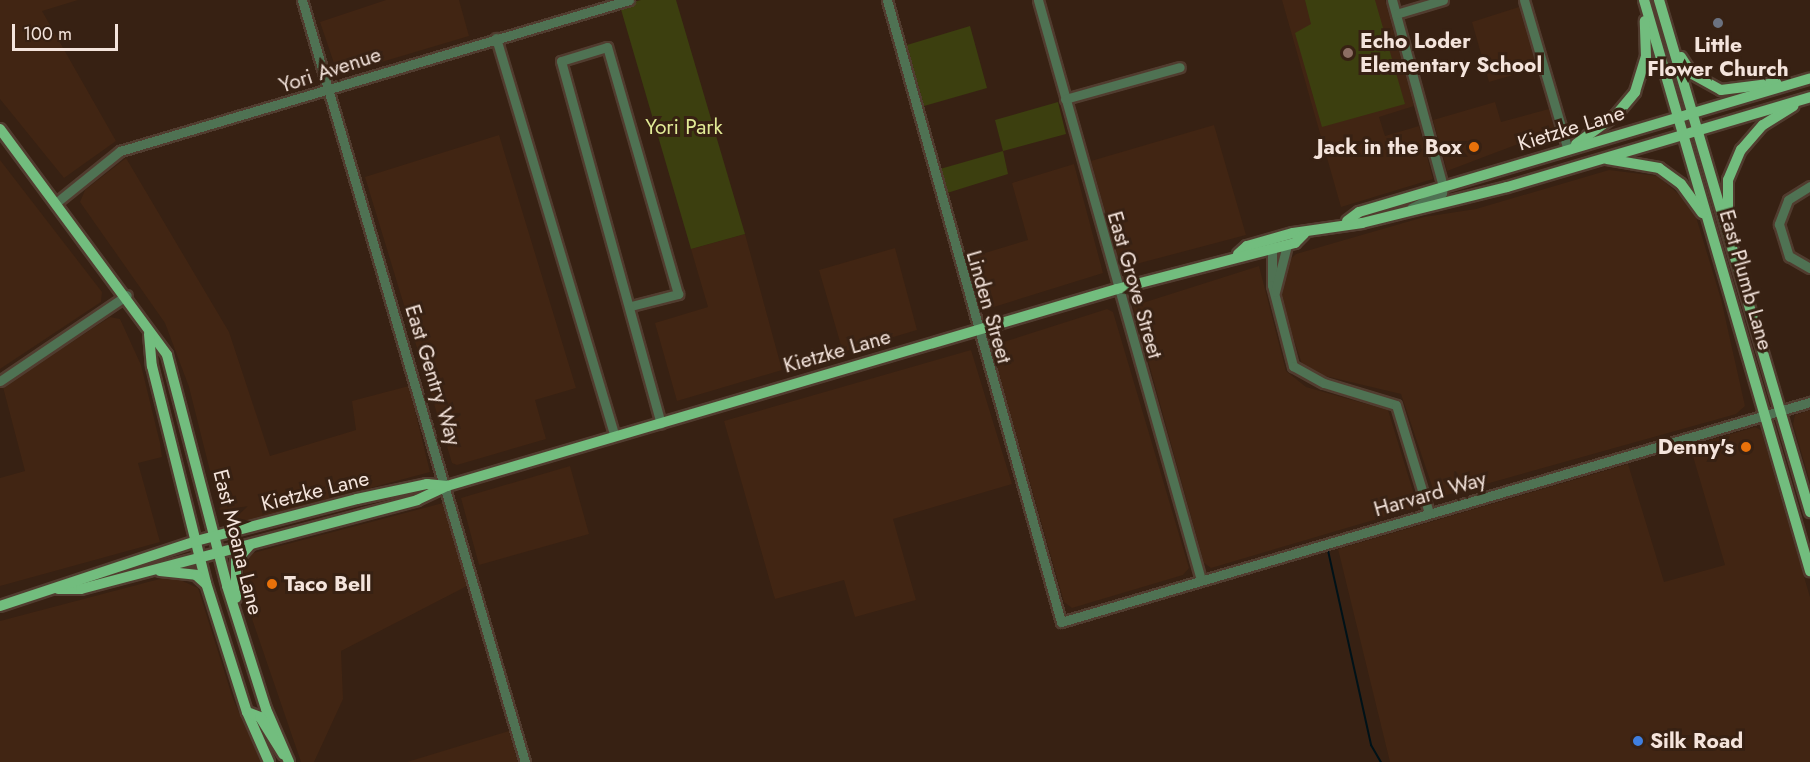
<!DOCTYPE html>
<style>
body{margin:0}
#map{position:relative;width:1810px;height:762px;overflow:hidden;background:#372113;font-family:Jost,sans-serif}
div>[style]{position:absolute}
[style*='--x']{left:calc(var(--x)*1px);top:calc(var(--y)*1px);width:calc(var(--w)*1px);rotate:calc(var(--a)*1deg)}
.built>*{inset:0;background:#412513}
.green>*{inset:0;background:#3c3f0f}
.stream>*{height:2px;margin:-1px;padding:0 1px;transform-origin:1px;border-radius:1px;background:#001218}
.roads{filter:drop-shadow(2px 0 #513c2f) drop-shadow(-2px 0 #513c2f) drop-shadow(0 2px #513c2f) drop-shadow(0 -2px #513c2f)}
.minor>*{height:9px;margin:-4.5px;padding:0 4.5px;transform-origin:4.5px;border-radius:4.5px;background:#4f7253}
.major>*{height:10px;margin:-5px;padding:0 5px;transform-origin:5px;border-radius:5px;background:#72bd7e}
.dots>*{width:16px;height:16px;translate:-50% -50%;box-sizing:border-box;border:3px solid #372113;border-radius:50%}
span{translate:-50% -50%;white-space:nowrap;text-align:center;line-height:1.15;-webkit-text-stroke:6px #372113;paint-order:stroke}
.poi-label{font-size:21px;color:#f4e4dc;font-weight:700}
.left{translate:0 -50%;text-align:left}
.right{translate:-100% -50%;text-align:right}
.street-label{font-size:21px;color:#f4e4dc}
.park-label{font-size:21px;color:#e2eb96}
.scale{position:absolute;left:12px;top:24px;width:106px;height:27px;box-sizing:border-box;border:3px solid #f4e4dc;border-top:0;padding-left:8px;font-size:18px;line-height:21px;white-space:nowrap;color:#f4e4dc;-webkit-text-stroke:4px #372113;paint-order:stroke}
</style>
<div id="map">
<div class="built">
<i style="clip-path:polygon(0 0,78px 0,42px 11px,116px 141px,64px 178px,0 99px)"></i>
<i style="clip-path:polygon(386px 0,459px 0,469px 36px,338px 75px,320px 22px)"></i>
<i style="clip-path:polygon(1282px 0,1385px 0,1414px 106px,1379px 117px,1385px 136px,1419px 126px,1433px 179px,1341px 207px)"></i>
<i style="clip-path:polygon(1519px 7px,1537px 68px,1489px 82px,1472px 22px)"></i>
<i style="clip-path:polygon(1495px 102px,1501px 122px,1549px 109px,1555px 130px,1447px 171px,1433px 120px)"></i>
<i style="clip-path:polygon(1214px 125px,1246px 235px,1121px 268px,1091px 161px)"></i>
<i style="clip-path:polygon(499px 135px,576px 388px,535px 400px,546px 439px,457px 465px,452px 463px,365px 177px)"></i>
<i style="clip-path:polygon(126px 158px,229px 332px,270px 456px,356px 430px,352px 401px,409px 386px,430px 472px,236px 524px,221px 515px,189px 387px,165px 323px,80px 202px,85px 190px)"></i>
<i style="clip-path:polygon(0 160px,102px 292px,101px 302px,0 369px)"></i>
<i style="clip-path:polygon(1074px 164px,1103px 273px,981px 311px,965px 259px,1028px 240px,1012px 183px)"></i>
<i style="clip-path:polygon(1609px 170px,1658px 176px,1693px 207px,1721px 299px,1745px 406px,1736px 414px,1436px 498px,1401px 394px,1321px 375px,1302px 364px,1281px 301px,1287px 262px,1296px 254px,1424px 217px,1476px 209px)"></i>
<i style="clip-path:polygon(745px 234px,782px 370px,677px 401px,655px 323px,708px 307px,691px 249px)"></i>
<i style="clip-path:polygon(895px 248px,917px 330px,843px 352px,819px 270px)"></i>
<i style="clip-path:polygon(1259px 266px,1286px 371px,1306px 387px,1388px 410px,1416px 501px,1411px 509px,1211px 568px,1204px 563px,1133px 306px)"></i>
<i style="clip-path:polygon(1107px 309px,1113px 312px,1189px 568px,1183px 575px,1072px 608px,1064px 602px,991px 346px)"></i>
<i style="clip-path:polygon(110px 317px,120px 319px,141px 365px,160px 443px,162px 457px,138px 463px,160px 542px,0 586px,0 478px,25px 471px,3px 387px)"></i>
<i style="clip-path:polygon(971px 350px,1012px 484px,893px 519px,916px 600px,855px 617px,844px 580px,775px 599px,724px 421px)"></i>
<i style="clip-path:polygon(1810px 410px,1810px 482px,1793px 424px,1795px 415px)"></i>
<i style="clip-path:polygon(1755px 427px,1761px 430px,1810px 597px,1810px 762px,1390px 762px,1338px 549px,1628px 464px,1664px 582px,1725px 565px,1690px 446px)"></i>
<i style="clip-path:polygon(570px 466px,589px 534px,479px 565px,461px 498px)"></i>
<i style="clip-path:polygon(443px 503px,467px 586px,341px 651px,343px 699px,314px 762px,301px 762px,250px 613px,242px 563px,253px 553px)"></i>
<i style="clip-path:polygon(171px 576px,198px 588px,233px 699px,261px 762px,0 762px,0 621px)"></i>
<i style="clip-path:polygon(509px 731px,518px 762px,407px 762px)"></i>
</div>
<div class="green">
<i style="clip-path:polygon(641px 0,676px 0,745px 234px,691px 249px,620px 6px)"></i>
<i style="clip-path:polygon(1305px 0,1375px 0,1405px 104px,1322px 127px,1295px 33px,1311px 24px)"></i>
<i style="clip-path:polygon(970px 26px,987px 88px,924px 106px,907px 45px)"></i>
<i style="clip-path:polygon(1058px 102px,1066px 134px,1003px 151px,1008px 174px,947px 193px,940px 169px,1003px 151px,995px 120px)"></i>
</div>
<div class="stream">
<i style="--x:1327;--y:546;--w:204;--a:77.5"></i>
<i style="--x:1371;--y:745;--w:20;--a:60"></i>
</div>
<div class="roads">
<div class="minor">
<i style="--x:302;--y:0;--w:794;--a:73.69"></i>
<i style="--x:887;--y:0;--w:646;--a:74.37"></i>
<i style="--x:1061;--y:622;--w:781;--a:-16.37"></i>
<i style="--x:1038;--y:0;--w:602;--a:74.3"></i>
<i style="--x:1392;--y:0;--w:194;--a:74.7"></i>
<i style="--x:1443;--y:187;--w:6;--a:99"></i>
<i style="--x:1442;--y:193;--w:34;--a:154"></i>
<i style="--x:1524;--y:0;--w:156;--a:73.7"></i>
<i style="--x:1396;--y:14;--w:49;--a:-16.6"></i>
<i style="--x:496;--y:38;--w:415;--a:73.4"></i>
<i style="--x:1065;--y:99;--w:119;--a:-15.5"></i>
<i style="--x:1810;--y:186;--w:26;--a:148"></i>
<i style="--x:1788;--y:200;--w:26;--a:111"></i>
<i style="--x:1779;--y:224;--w:34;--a:73"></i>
<i style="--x:1789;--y:256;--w:24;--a:30"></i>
<i style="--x:57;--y:202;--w:81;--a:-39"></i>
<i style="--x:120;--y:151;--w:531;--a:-16.52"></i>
<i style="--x:1272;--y:244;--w:41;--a:90"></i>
<i style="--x:1272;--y:285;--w:84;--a:75.5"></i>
<i style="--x:1293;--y:366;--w:35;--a:29"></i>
<i style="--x:1324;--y:383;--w:75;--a:17"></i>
<i style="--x:1396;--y:405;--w:113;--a:73"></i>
<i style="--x:1275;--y:292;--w:49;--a:-75.7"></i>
<i style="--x:631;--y:306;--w:49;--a:-14.3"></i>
<i style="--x:678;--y:294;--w:257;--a:-106"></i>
<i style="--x:607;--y:47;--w:48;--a:163.1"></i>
<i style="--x:561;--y:61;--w:376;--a:74.6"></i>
<i style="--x:0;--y:381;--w:153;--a:-34.1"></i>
</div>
<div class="major">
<i style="--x:1644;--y:0;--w:595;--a:73.79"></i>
<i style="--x:1659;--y:0;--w:534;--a:73.57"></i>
<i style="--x:1681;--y:57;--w:20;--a:57"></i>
<i style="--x:1692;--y:74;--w:33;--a:29"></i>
<i style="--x:1721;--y:90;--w:56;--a:-7.1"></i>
<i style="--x:0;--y:129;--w:281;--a:53.5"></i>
<i style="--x:167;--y:355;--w:239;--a:75.4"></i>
<i style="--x:227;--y:586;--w:129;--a:72.4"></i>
<i style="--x:266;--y:709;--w:58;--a:66.5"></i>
<i style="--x:1576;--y:144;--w:49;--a:-35.9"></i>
<i style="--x:1616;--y:115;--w:30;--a:-50"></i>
<i style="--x:1635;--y:92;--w:37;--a:-73"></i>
<i style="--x:1646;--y:57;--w:36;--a:-92"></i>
<i style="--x:1607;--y:159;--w:53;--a:9.8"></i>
<i style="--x:1659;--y:168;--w:27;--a:36"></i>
<i style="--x:1681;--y:184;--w:36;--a:54"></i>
<i style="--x:1728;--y:218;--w:38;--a:-90"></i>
<i style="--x:1728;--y:180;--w:33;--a:-67"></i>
<i style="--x:1741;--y:150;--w:33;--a:-49"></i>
<i style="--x:1763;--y:125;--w:36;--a:-32"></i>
<i style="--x:1347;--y:221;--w:15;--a:-37"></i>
<i style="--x:1359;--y:212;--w:470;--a:-16.5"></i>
<i style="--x:1238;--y:254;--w:12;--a:-42"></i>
<i style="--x:1247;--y:246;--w:48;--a:-15.8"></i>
<i style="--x:1293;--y:233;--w:70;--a:-8.2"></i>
<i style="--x:1362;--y:223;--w:149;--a:-13.9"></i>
<i style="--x:1507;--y:187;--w:316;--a:-16.5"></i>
<i style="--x:149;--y:334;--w:32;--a:85"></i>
<i style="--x:152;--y:366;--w:224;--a:76"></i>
<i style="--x:206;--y:583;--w:135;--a:72.4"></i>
<i style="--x:247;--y:712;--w:55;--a:66.3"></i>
<i style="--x:160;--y:571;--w:36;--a:6"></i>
<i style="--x:196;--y:575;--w:13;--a:42"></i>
<i style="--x:58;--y:589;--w:23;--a:0"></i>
<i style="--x:81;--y:589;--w:348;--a:-14.8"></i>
<i style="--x:417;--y:500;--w:33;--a:-25"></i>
<i style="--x:447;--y:486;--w:698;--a:-16.38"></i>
<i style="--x:1117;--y:289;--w:184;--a:-14.5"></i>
<i style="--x:1295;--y:243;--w:13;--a:-45"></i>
<i style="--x:236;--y:598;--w:37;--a:-90"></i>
<i style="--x:236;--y:561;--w:21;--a:-49"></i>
<i style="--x:0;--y:606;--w:206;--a:-18.3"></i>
<i style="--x:196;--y:541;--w:166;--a:-14.6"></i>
<i style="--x:357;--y:499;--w:72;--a:-12.1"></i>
<i style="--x:427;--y:484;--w:20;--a:6"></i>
<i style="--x:247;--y:712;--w:14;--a:21"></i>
<i style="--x:260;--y:717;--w:44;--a:58.1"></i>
</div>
</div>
<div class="dots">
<i style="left:1718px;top:23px;background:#6b7280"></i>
<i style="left:1348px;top:53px;background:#8d6e63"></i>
<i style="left:1474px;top:147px;background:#e8710a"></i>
<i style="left:1746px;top:447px;background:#e8710a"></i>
<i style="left:272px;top:584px;background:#e8710a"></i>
<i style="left:1638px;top:741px;background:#3f7fe0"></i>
</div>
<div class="poi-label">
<span class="left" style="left:1360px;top:53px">Echo Loder<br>Elementary School</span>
<span style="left:1718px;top:57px">Little<br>Flower Church</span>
<span class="right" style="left:1462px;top:147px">Jack in the Box</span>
<span class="right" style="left:1734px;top:447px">Denny's</span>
<span class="left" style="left:284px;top:584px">Taco Bell</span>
<span class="left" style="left:1650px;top:741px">Silk Road</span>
</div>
<div class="street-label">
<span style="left:330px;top:70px;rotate:-18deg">Yori Avenue</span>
<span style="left:1571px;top:128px;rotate:-17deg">Kietzke Lane</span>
<span style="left:1746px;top:280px;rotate:74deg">East Plumb Lane</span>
<span style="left:1135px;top:285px;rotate:74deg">East Grove Street</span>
<span style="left:989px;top:307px;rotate:74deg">Linden Street</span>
<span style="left:837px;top:351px;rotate:-16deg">Kietzke Lane</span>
<span style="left:433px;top:375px;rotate:73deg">East Gentry Way</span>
<span style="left:315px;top:491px;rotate:-14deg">Kietzke Lane</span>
<span style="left:1430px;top:494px;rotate:-16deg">Harvard Way</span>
<span style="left:238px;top:542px;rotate:76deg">East Moana Lane</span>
</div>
<div class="park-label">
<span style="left:684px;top:127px">Yori Park</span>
</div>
<div class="scale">100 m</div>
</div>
